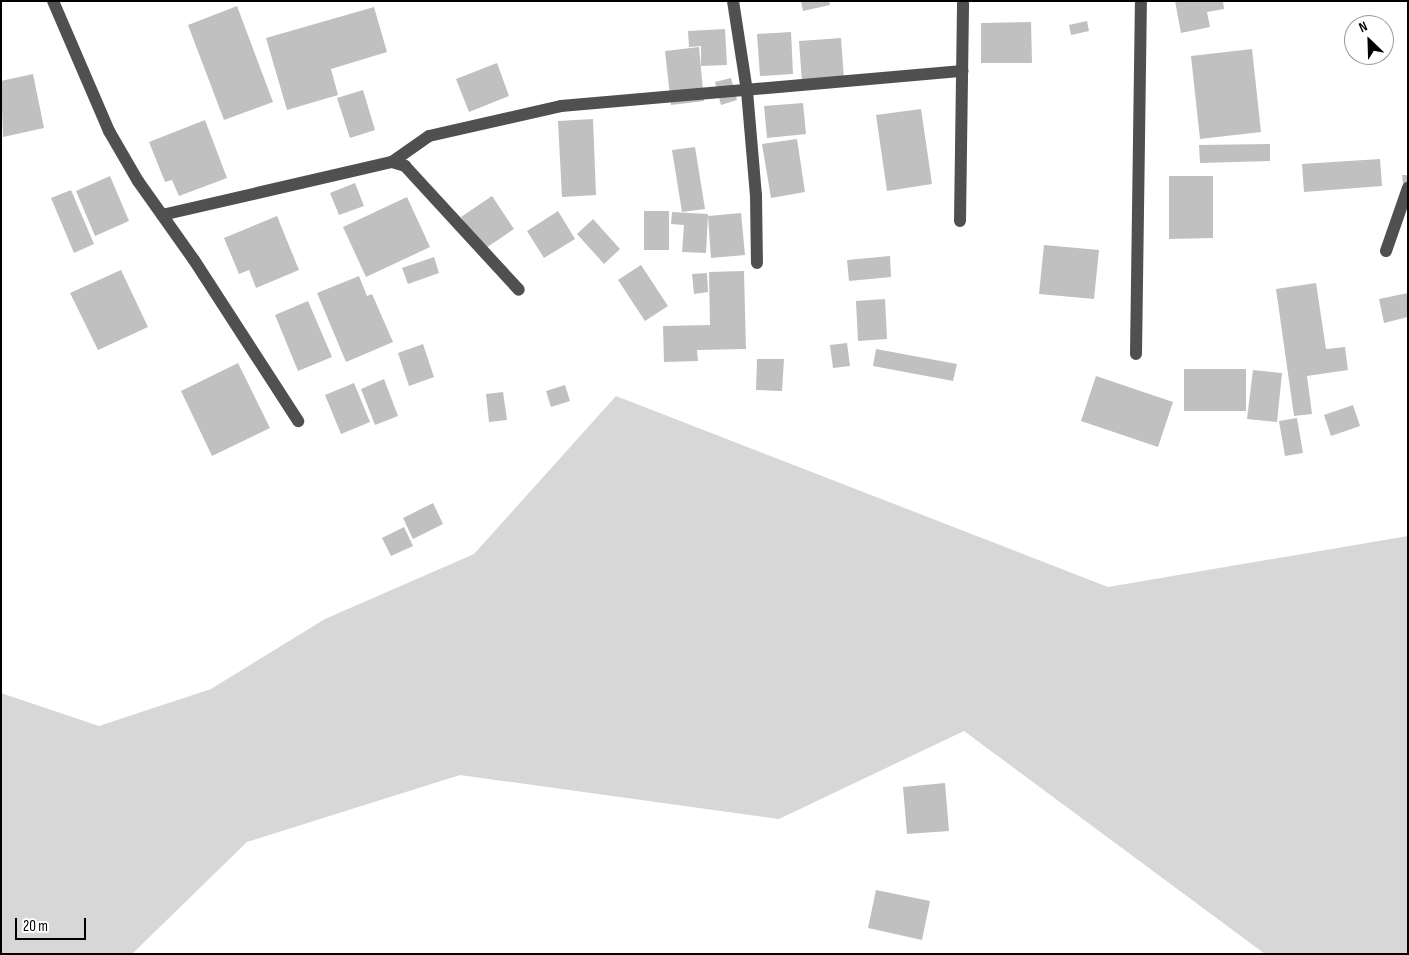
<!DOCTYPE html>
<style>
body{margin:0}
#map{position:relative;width:1409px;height:955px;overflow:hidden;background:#fff;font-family:"Sofia Sans Condensed",sans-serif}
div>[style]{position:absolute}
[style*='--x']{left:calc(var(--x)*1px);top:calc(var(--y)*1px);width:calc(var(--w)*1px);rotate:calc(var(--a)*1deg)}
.green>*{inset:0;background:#d7d7d7}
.building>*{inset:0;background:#c0c0c0}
.minor>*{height:12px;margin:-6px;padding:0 6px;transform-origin:6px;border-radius:6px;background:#505050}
span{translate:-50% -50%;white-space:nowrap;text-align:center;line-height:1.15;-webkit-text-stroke:4px #fff;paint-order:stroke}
.frame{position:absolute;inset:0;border:2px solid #000;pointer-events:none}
.north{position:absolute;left:1344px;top:15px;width:50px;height:50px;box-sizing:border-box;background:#fff;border:1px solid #999;border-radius:50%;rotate:336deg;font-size:14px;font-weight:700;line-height:20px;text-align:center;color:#000}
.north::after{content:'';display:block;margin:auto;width:18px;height:22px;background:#000;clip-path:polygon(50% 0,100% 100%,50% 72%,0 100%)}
.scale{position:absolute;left:15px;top:918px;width:71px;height:22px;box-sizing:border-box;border:2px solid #000;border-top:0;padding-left:6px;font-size:15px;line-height:18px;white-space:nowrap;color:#000;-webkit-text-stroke:4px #fff;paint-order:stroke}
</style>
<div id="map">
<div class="green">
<i style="clip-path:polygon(616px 396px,1108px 587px,1408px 536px,1408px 954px,1265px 954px,964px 731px,779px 819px,460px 775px,247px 842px,132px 954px,1px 954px,1px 693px,99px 726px,211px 689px,325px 619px,474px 554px)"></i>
</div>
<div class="building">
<i style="clip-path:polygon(801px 1px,829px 1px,830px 5px,803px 11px)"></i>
<i style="clip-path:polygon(1175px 1px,1223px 1px,1224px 9px,1207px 12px,1210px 27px,1181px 33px)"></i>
<i style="clip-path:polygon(237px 6px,273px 102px,224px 120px,188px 25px)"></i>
<i style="clip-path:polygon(374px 7px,387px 52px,331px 69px,338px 95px,287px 110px,266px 38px)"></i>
<i style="clip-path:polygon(1087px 21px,1089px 31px,1071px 35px,1069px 25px)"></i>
<i style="clip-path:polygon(1031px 22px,1032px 63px,981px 63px,981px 23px)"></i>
<i style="clip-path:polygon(725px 29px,727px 65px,701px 66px,701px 46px,689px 47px,688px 31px)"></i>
<i style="clip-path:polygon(791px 32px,793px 74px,760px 76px,757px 34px)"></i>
<i style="clip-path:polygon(841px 38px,844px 79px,802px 82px,799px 41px)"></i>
<i style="clip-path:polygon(699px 47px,704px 101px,671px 105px,665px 51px)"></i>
<i style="clip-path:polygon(1252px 49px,1261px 132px,1200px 139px,1191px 56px)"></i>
<i style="clip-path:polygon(497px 63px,509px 96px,469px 112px,456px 79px)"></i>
<i style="clip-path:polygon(33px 74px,44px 128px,3px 137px,1px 81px)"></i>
<i style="clip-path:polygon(731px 78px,737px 100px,721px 105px,715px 82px)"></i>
<i style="clip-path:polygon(363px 90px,375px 130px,350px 138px,337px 98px)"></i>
<i style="clip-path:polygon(803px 103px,806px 134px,767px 138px,764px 106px)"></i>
<i style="clip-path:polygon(921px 109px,932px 184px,887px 191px,876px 115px)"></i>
<i style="clip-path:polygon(593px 119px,596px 195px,562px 197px,558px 121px)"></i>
<i style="clip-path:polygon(205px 120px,227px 178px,179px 196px,172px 180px,165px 182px,149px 142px)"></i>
<i style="clip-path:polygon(797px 139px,805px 192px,771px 198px,762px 144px)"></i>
<i style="clip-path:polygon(1270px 144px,1270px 161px,1200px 163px,1199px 145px)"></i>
<i style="clip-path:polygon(695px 147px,705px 209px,682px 212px,672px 150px)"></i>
<i style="clip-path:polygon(1380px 159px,1382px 186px,1304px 192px,1302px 164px)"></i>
<i style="clip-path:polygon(1402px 175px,1408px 175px,1408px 204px,1405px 204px)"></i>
<i style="clip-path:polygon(110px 176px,129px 221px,95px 236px,76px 191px)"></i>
<i style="clip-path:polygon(1169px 176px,1213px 176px,1213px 238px,1169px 239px)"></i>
<i style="clip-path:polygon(355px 183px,364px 206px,339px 215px,330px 193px)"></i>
<i style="clip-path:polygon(71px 190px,94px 244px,74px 253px,51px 198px)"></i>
<i style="clip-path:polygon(492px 196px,514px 229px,483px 250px,461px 217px)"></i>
<i style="clip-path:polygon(407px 197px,430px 247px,366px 277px,343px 227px)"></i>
<i style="clip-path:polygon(558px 211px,575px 239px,544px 258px,527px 231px)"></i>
<i style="clip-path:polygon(644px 211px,669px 211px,669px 250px,644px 250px)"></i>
<i style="clip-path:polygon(672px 212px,708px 214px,706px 253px,682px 252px,684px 225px,671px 224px)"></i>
<i style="clip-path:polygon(741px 213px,745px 255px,711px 258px,708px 216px)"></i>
<i style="clip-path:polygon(277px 216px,299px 270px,256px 288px,249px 270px,239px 274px,224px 238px)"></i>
<i style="clip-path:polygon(593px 219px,620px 249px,604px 264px,577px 234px)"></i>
<i style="clip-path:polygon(1044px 245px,1099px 250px,1094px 299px,1039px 294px)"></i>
<i style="clip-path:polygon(890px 256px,891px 277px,849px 281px,847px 260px)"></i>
<i style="clip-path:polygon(434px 257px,439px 273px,408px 284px,402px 268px)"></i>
<i style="clip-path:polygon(641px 265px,668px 306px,645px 321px,618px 280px)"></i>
<i style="clip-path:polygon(121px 270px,148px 327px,98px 350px,70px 293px)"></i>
<i style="clip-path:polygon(744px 271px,746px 349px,697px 350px,698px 361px,664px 362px,663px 326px,710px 325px,709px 272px)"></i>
<i style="clip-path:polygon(707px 273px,708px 292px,694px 294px,692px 274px)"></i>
<i style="clip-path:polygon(359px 276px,367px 296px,372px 294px,393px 342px,346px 362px,317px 293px)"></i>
<i style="clip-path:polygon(1316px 283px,1326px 349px,1345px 347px,1348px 370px,1307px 376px,1312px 414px,1294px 416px,1276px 289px)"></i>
<i style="clip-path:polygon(1408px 293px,1408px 317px,1384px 323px,1379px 299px)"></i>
<i style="clip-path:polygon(885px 299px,887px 339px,858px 341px,856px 301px)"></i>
<i style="clip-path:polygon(308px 301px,332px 357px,298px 371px,275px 315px)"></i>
<i style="clip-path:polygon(847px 343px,850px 366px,833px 368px,830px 345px)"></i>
<i style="clip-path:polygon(423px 344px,434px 377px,409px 386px,398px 353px)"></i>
<i style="clip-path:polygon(876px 349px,957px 364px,953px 381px,873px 366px)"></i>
<i style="clip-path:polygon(757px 359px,784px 359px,782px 391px,756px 390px)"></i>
<i style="clip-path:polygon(238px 363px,270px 428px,212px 456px,181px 391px)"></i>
<i style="clip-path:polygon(1184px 369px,1246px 369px,1246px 411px,1184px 411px)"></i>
<i style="clip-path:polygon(1253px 370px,1282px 373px,1277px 422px,1247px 419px)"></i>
<i style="clip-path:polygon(1096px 376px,1173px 402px,1158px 447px,1081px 421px)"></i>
<i style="clip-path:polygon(384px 379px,398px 416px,375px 425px,361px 389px)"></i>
<i style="clip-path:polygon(354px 383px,370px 422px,341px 434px,325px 395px)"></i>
<i style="clip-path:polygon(565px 385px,570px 401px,551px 407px,546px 391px)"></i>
<i style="clip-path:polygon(503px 392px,507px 420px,489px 422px,486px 394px)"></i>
<i style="clip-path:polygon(1353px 405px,1360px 426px,1331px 436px,1324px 415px)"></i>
<i style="clip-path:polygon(1297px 418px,1303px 453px,1285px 456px,1279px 421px)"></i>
<i style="clip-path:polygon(433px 503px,443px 524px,413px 539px,403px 518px)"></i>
<i style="clip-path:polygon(404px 527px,413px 546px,391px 556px,382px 538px)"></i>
<i style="clip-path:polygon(945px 783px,949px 831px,907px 834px,903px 787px)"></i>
<i style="clip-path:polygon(876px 890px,930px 901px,922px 940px,868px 928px)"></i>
</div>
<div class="minor">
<i style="--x:53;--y:1;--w:142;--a:66.7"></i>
<i style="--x:109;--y:131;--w:58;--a:59.9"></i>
<i style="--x:138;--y:181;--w:97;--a:54.7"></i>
<i style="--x:194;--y:260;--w:192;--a:57.1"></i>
<i style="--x:733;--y:1;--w:91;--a:81.2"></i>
<i style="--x:747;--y:91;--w:104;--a:85.1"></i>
<i style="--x:756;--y:195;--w:68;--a:89.2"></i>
<i style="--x:392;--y:162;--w:45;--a:-35.1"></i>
<i style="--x:429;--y:136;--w:135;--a:-12.8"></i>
<i style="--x:561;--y:106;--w:403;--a:-5"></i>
<i style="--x:162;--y:215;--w:236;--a:-13"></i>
<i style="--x:392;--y:162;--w:14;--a:17"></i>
<i style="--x:405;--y:166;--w:168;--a:47.4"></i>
<i style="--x:960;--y:221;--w:220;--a:-89.2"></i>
<i style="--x:1386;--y:251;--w:67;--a:-70.8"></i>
<i style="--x:1136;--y:354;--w:353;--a:-89.2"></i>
</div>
<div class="frame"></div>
<div class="north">N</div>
<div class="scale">20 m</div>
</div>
